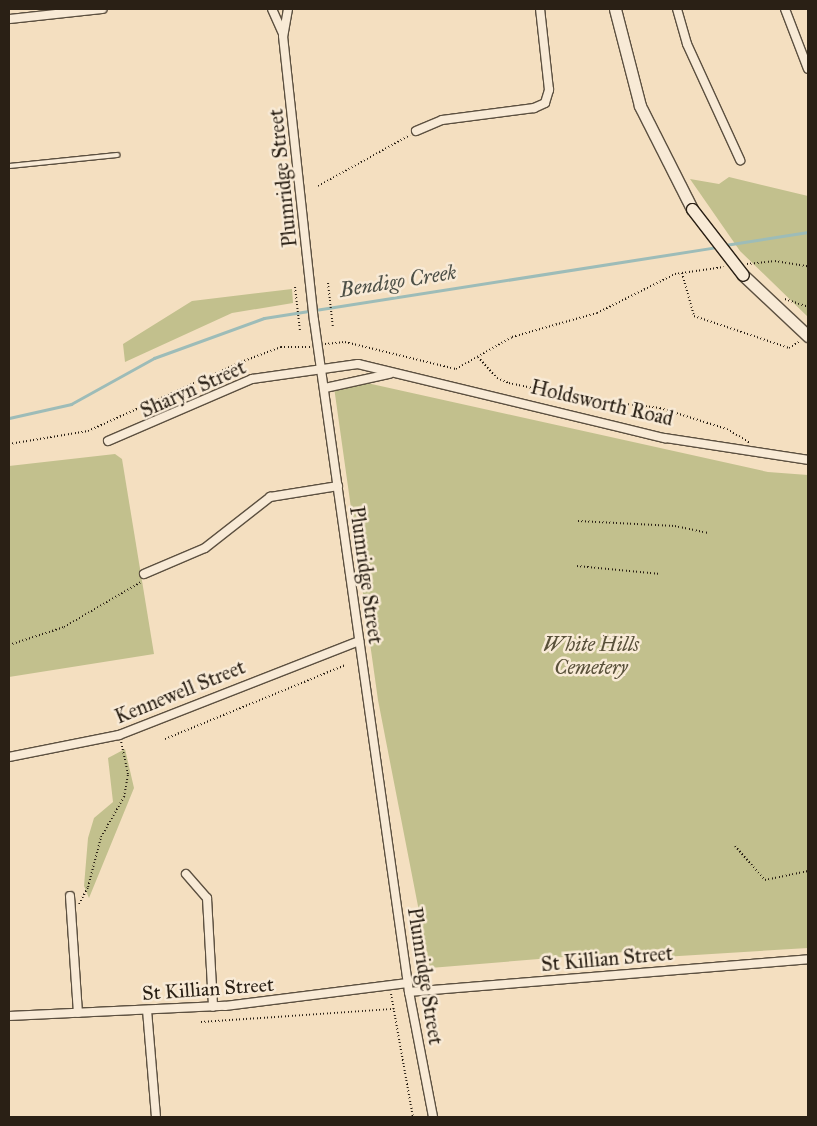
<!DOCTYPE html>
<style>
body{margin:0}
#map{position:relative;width:817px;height:1126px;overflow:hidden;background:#f4dfc0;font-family:"IM FELL Great Primer",serif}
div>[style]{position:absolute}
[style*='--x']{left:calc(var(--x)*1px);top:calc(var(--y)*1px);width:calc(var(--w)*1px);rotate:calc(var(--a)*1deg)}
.green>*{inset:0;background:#c2c08d}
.stream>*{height:3px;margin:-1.5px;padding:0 1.5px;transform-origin:1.5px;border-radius:1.5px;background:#9dbcb8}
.path>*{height:2px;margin-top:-1px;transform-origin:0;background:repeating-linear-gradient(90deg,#2a2015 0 1px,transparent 0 3.5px)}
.roads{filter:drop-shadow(1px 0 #5c5040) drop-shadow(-1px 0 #5c5040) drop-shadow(0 1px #5c5040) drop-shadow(0 -1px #5c5040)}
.service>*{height:4px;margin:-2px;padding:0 2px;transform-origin:2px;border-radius:2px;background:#f8ead6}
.minor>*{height:8px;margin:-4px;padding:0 4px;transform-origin:4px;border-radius:4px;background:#f8ead6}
.secondary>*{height:11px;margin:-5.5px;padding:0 5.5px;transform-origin:5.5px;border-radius:5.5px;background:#f8ead6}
.bridges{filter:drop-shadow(1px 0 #2a2015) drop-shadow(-1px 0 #2a2015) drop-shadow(0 1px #2a2015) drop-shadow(0 -1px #2a2015)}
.secondary-bridge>*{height:11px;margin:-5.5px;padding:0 5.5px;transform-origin:5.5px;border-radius:5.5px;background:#f8ead6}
span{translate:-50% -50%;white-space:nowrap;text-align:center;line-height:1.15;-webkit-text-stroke:5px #f8ead6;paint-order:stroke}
.street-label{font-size:20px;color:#2a2015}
.park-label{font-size:20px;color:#585039;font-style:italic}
.water-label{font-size:21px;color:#4c4f46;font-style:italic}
.frame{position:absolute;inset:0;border:10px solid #2a2015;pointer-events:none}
</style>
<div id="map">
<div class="green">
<i style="clip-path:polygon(729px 177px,808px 196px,808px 317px,740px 251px,690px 179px,719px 184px)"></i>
<i style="clip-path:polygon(292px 289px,293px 303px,232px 313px,125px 362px,123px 344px,192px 301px)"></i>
<i style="clip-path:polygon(367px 383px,768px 472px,808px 475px,808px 948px,663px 957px,662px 949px,430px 968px,378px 700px,334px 387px)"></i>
<i style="clip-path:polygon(115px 454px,122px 459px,154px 654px,9px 677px,9px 466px)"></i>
<i style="clip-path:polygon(125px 749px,134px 788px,89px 898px,84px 886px,88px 838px,94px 818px,113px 802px,108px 758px)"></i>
</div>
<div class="stream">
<i style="--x:725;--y:245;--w:84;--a:-8.9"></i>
<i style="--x:9;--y:418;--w:64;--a:-12.7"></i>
<i style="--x:71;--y:404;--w:95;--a:-29"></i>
<i style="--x:154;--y:358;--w:117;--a:-20"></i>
<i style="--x:264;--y:318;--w:458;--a:-8.9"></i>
</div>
<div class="path">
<i style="--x:318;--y:186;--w:105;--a:-29"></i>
<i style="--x:747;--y:264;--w:28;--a:-6"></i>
<i style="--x:775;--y:261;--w:33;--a:9"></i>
<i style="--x:682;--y:273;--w:45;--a:74.4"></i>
<i style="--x:694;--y:316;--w:100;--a:18.6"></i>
<i style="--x:789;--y:348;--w:13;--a:-32"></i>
<i style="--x:328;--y:283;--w:45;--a:83.7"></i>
<i style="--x:295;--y:287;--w:44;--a:83.5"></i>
<i style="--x:785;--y:299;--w:24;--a:19"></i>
<i style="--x:325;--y:344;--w:20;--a:-6"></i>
<i style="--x:345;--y:342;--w:114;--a:13.7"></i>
<i style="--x:456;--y:369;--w:64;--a:-29.7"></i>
<i style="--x:512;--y:337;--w:88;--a:-15.8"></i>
<i style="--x:597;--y:313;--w:87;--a:-26.6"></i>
<i style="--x:675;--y:274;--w:49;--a:-8.1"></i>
<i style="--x:478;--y:357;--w:28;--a:48"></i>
<i style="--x:497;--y:378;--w:13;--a:23"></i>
<i style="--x:509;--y:383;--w:76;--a:12.2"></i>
<i style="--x:583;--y:399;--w:78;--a:6.7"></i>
<i style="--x:660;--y:408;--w:70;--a:17.4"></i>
<i style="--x:727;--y:429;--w:26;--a:31"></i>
<i style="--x:9;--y:444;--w:80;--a:-9.3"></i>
<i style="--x:88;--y:431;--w:168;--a:-24.3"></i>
<i style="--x:241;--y:362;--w:43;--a:-20.6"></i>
<i style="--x:281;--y:347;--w:29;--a:0"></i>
<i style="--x:578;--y:521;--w:97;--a:3"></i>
<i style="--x:675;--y:526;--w:34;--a:12"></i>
<i style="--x:577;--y:566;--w:84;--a:5.4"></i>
<i style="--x:9;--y:645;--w:58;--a:-18.1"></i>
<i style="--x:64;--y:627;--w:89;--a:-30.3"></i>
<i style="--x:165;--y:739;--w:195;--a:-22.3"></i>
<i style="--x:735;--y:846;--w:45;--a:48.6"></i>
<i style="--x:765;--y:880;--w:44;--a:-11.8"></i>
<i style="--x:79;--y:904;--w:19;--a:-62"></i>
<i style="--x:88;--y:887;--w:52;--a:-75.4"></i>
<i style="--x:101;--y:837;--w:46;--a:-60.1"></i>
<i style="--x:124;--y:797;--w:23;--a:-80"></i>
<i style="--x:128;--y:774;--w:33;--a:-102"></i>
<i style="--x:391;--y:994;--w:125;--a:79.9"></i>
<i style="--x:201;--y:1022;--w:193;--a:-3.9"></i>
</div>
<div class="roads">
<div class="service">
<i style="--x:9;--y:166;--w:109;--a:-5.8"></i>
</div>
<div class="minor">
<i style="--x:272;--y:9;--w:27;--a:66"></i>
<i style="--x:288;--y:9;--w:27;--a:100"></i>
<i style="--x:283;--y:36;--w:286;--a:83.8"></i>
<i style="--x:314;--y:320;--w:679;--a:81.95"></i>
<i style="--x:409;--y:992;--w:127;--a:79.1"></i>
<i style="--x:677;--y:9;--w:36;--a:74"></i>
<i style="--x:687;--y:44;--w:128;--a:65.4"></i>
<i style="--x:785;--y:9;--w:64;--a:69"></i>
<i style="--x:9;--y:19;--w:94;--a:-6.1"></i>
<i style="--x:416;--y:131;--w:28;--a:-23"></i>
<i style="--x:442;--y:120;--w:93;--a:-7.4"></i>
<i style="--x:534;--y:108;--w:12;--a:-24"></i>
<i style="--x:545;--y:103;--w:14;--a:-73"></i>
<i style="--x:549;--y:90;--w:81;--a:-96.3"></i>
<i style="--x:325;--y:388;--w:66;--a:-12.3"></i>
<i style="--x:108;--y:441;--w:157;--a:-23.3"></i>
<i style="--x:252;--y:379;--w:107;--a:-8.1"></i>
<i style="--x:358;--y:364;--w:316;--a:13.6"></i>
<i style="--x:665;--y:438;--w:145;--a:8.7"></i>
<i style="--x:144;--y:574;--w:66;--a:-23.1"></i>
<i style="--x:205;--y:548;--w:83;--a:-38.1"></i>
<i style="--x:270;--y:497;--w:69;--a:-9.2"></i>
<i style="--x:9;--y:757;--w:112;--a:-11.3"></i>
<i style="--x:119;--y:735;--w:258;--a:-21.4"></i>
<i style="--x:186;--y:874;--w:32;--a:49"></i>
<i style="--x:207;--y:898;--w:109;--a:86.8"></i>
<i style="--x:70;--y:896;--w:117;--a:86.1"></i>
<i style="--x:409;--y:992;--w:400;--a:-4.7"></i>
<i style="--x:147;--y:1010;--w:107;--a:85.2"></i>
<i style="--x:9;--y:1016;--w:216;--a:-2.7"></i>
<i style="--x:225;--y:1006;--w:184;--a:-7.2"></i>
</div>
<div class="secondary">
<i style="--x:615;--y:9;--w:100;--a:75.5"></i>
<i style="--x:640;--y:106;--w:115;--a:63.2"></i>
<i style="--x:743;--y:275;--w:89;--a:43.2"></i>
</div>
</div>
<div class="bridges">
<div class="secondary-bridge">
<i style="--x:692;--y:209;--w:83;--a:52.3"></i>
</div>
</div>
<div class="street-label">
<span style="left:283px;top:178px;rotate:-96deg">Plumridge Street</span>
<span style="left:193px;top:389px;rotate:-24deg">Sharyn Street</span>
<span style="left:602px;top:403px;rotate:13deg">Holdsworth Road</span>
<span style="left:366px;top:575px;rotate:82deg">Plumridge Street</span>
<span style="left:180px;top:692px;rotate:-22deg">Kennewell Street</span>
<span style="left:607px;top:959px;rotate:-5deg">St Killian Street</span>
<span style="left:425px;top:976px;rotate:81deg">Plumridge Street</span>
<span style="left:208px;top:989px;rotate:-4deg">St Killian Street</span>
</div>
<div class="park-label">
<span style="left:591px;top:656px">White Hills<br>Cemetery</span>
</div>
<div class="water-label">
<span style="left:398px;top:281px;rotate:-9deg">Bendigo Creek</span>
</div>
<div class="frame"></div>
</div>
